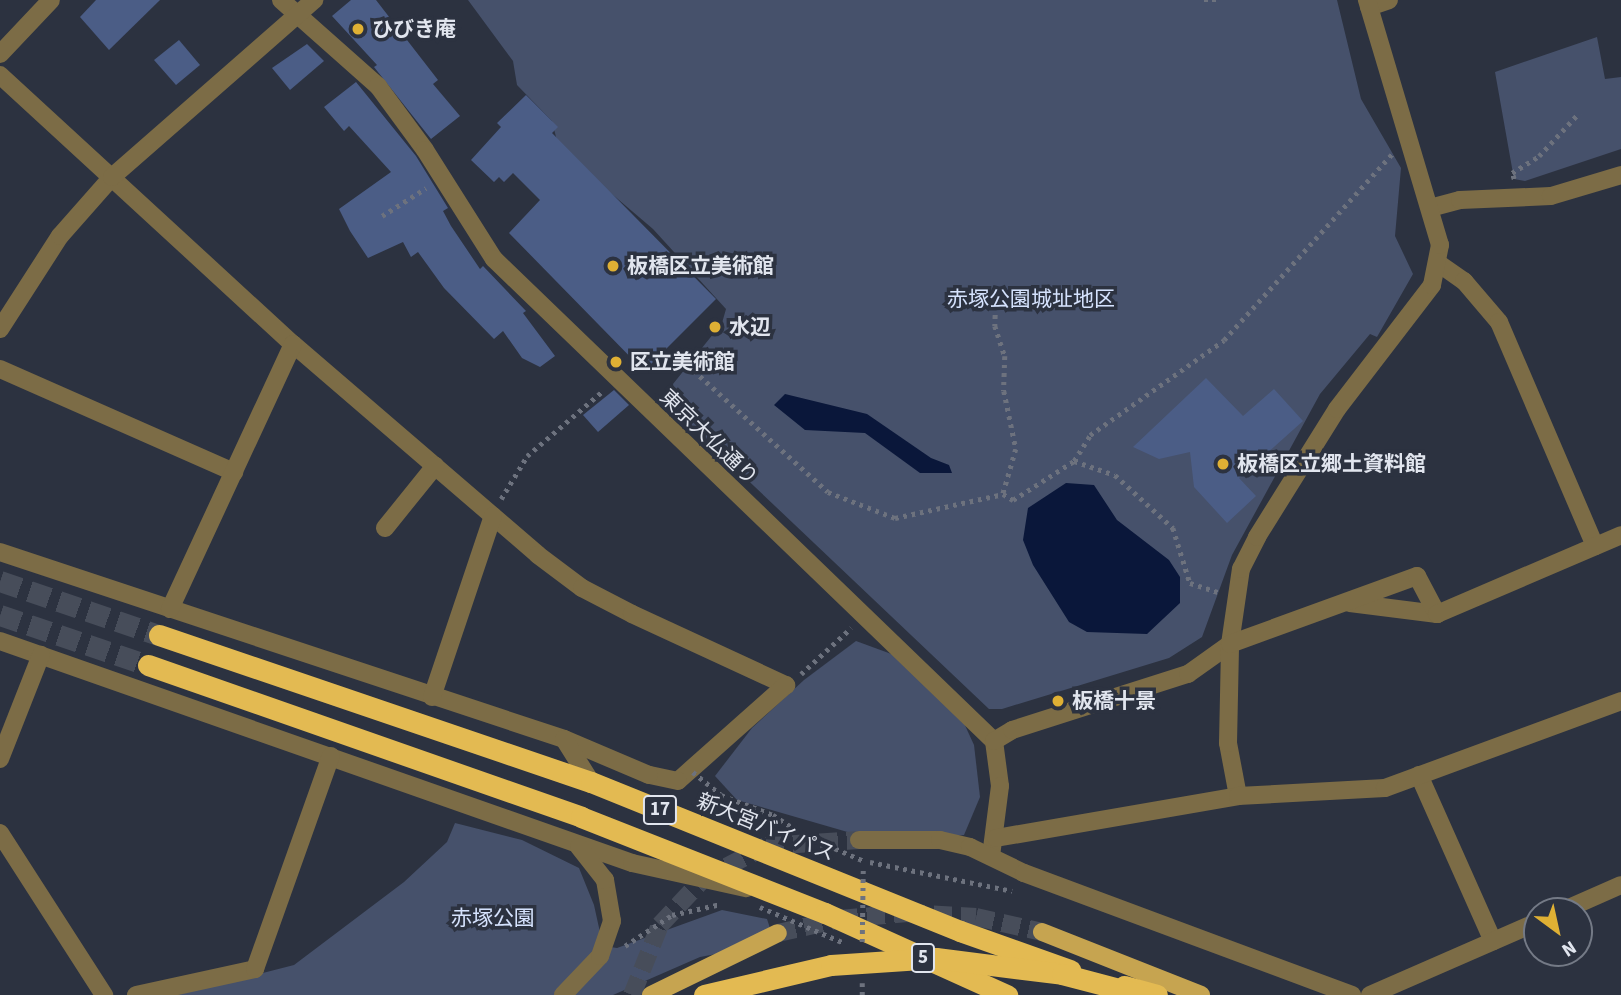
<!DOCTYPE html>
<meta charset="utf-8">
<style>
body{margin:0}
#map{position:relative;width:1621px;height:995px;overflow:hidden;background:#2c3240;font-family:"Source Sans 3","Noto Sans JP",sans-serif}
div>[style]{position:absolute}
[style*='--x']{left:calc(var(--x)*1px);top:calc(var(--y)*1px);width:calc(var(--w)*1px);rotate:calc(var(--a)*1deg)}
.green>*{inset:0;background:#46516b}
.water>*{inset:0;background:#0a173a}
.building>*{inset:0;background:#4b5d86}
.minor-tunnel>*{height:18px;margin-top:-9px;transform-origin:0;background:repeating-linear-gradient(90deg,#474d5a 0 18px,transparent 0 27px)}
.major-tunnel>*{height:18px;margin-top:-9px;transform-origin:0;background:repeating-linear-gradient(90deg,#474d5a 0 18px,transparent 0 27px)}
.highway-tunnel>*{height:21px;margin-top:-10.5px;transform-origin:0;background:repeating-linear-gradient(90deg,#474d5a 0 21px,transparent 0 31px)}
.path>*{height:4.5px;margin-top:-2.25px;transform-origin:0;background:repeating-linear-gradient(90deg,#6d727e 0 3.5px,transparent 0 8.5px)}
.minor>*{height:18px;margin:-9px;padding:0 9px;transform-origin:9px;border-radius:9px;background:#7c6c46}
.major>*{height:18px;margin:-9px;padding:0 9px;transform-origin:9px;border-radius:9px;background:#c6a450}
.highway>*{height:21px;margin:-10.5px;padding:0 10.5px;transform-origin:10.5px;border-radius:10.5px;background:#e3ba52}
.path-bridge>*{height:4.5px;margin-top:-2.25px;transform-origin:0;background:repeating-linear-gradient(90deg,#6d727e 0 3.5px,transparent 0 8.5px)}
.highway-bridge>*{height:21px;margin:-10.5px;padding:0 10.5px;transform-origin:10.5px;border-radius:10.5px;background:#e3ba52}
.dots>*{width:19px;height:19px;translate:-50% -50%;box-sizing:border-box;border:4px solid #2c3240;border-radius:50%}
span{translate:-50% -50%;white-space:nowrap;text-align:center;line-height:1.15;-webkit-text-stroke:7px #2c3240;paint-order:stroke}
.shield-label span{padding:2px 5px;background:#2c3240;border:2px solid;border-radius:5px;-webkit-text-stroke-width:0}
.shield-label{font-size:19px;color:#e1e5ee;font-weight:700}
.poi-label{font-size:21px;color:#e1e5ee;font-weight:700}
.left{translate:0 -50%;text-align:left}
.park-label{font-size:21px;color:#d5e2fd}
.street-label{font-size:21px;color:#e1e5ee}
.north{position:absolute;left:1523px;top:897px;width:70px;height:70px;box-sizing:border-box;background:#2c3240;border:2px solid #747a86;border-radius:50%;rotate:147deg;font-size:19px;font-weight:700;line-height:28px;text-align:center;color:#e1e5ee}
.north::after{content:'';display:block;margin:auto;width:24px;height:32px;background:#dfb034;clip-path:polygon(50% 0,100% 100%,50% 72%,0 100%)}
</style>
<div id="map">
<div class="green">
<i style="clip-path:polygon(468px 0,1337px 0,1361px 99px,1401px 168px,1395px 236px,1413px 274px,1377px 337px,1370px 334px,1320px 394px,1232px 555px,1202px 637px,1169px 658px,1002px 709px,989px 709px,678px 414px,673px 384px,722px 323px,726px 309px,653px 229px,559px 149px,552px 121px,517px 85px,513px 61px)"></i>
<i style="clip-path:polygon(1597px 37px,1605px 79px,1621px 77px,1621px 149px,1525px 181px,1514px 179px,1495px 72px)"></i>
<i style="clip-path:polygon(856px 641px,905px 659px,963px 721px,974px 745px,980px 797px,964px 835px,889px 844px,737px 800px,715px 776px,752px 728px,804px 680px)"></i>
<i style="clip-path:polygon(455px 823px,522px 840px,579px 868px,594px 905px,603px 946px,617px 948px,722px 910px,767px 919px,775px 943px,700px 957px,613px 995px,176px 995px,294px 965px,404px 882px,447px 842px)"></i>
</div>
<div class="water">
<i style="clip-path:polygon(785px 394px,867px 414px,931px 458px,949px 465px,952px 473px,920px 473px,865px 433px,805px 430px,774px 405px)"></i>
<i style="clip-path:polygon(1066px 483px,1094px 485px,1117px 520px,1169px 560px,1180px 577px,1180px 603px,1147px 634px,1087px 632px,1069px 622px,1033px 565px,1023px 540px,1028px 508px)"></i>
</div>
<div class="building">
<i style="clip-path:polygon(96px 0,160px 0,109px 50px,80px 17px)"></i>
<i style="clip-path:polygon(351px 0,376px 0,438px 80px,433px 84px,460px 116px,431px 139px,374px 67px,377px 65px,332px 16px)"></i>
<i style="clip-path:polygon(179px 40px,200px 65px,176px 85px,154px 60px)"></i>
<i style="clip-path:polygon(307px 44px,324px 61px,290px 90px,272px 68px)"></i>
<i style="clip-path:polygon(356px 82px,416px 156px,448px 208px,443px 211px,451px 226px,480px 269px,483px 266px,526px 311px,523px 313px,555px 356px,540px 367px,522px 358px,503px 331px,494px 339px,444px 288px,418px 252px,411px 257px,403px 242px,368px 258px,350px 231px,339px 209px,391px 172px,349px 126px,344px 131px,324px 107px)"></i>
<i style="clip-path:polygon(526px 95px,558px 127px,552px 133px,716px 299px,644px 371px,509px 233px,540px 200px,513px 173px,504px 182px,499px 177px,494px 182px,471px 160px,501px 127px,497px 123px)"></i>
<i style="clip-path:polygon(1206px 378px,1243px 416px,1274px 389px,1303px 421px,1239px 478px,1256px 496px,1227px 523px,1194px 487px,1190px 452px,1159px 459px,1133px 447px)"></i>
<i style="clip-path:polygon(614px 390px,629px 405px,598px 432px,583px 415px)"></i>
</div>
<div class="minor-tunnel">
<i style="--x:632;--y:995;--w:75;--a:-68.2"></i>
<i style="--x:660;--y:925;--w:63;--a:-46.9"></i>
<i style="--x:703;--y:879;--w:71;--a:-27.6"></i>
<i style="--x:766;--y:846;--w:93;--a:-3.7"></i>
</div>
<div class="major-tunnel">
<i style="--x:778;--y:933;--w:64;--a:-12.7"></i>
<i style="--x:840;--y:919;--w:67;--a:-5.1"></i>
<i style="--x:907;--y:913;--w:69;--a:3.3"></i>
<i style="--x:976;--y:917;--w:68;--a:12.8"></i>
</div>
<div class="highway-tunnel">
<i style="--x:0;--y:581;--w:168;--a:18.8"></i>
<i style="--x:0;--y:615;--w:156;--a:18.7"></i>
</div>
<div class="path">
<i style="--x:1204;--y:0;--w:17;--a:0"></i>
<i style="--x:1514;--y:179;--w:6;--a:-108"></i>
<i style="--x:1512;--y:173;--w:32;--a:-32"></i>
<i style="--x:1539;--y:156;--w:59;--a:-47.1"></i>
<i style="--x:382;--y:216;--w:52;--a:-32.5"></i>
<i style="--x:996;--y:298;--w:28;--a:92"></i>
<i style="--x:995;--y:326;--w:32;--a:72"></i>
<i style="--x:1005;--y:356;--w:35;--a:92"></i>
<i style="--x:1004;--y:391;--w:59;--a:78.3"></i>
<i style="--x:1016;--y:449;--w:47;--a:106.1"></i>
<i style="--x:681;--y:359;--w:198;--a:42.1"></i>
<i style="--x:828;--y:492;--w:72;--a:21.2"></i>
<i style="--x:895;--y:518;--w:111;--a:-12.5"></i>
<i style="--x:1003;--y:494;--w:12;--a:31"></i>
<i style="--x:1013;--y:500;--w:72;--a:-32.6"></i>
<i style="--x:1074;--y:461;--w:43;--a:18.9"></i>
<i style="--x:1115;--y:475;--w:79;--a:42.4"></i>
<i style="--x:1173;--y:528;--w:58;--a:72.8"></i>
<i style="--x:1190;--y:583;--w:32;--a:18"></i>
<i style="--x:1074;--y:461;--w:31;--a:-58"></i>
<i style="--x:1090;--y:435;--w:164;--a:-35.3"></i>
<i style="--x:1224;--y:340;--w:252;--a:-47.9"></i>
<i style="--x:501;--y:499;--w:50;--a:-58.8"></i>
<i style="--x:527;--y:456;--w:101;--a:-40.6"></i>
<i style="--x:801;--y:674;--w:68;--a:-42.6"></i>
<i style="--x:870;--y:862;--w:145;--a:11.5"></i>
<i style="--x:625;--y:946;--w:56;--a:-33.4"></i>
<i style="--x:672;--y:915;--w:50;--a:-12.7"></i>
</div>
<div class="minor">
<i style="--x:281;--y:0;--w:130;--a:41.6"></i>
<i style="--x:378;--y:86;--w:79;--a:53.7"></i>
<i style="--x:425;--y:150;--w:129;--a:57.7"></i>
<i style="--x:494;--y:259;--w:694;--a:43.95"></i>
<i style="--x:994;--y:741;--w:45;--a:82.4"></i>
<i style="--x:1000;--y:786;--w:71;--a:97.3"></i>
<i style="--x:1369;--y:7;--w:21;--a:-19"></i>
<i style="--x:0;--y:54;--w:74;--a:-46.6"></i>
<i style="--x:0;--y:75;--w:398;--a:42.6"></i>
<i style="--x:293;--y:344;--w:323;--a:40.7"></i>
<i style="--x:538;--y:555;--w:55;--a:36.9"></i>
<i style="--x:582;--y:588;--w:56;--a:27.5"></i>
<i style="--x:632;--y:614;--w:170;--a:24.8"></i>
<i style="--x:786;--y:685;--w:144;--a:138.4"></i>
<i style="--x:678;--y:781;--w:30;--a:-168"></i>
<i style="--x:649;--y:775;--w:92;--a:-157"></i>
<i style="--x:1430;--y:208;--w:31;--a:-15"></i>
<i style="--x:1460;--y:200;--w:91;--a:-2.5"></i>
<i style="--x:1551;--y:196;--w:73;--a:-16.7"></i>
<i style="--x:1438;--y:263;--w:32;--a:35"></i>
<i style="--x:1464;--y:281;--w:54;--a:49.5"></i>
<i style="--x:1499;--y:322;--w:244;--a:66.8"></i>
<i style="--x:0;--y:329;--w:111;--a:-57.2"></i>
<i style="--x:60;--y:236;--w:79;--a:-48.6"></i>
<i style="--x:112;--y:177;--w:269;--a:-41.2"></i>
<i style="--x:0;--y:369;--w:256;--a:23.8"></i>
<i style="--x:385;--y:528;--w:80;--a:-51.1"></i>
<i style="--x:0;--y:552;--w:594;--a:18.34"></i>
<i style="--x:564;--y:739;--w:51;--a:57.9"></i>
<i style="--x:1350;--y:603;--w:88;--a:7.2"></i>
<i style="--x:170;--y:609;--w:292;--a:-65.1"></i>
<i style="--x:0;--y:641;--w:670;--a:19.35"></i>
<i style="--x:632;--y:863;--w:117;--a:12.4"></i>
<i style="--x:432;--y:697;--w:191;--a:-71.4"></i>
<i style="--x:994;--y:741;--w:21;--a:-31"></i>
<i style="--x:1012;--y:730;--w:185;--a:-17.7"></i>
<i style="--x:1188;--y:674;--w:52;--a:-35.5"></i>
<i style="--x:1230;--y:644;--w:76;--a:-81.7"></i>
<i style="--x:1241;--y:569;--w:36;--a:-63"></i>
<i style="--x:1257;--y:537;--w:151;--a:-58"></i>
<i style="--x:1337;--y:409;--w:156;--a:-52.5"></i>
<i style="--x:1432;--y:285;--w:41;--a:-78.7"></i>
<i style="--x:1440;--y:245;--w:256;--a:-106.6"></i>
<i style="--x:0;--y:759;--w:112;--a:-68.5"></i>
<i style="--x:1419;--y:775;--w:182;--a:66"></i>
<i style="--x:1238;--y:796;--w:54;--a:-100.7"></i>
<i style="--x:1228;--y:743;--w:99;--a:-88.8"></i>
<i style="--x:1230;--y:644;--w:199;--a:-20"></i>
<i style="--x:1417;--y:576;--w:43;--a:62.2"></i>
<i style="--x:1437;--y:614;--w:200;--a:-23.2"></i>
<i style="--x:0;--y:833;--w:193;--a:57.3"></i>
<i style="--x:996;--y:838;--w:246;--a:-9.8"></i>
<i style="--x:1238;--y:796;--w:147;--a:-3.1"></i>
<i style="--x:1385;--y:788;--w:252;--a:-20.2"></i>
<i style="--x:859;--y:840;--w:81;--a:0"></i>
<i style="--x:940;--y:840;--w:31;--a:13"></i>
<i style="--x:970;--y:847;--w:60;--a:25.7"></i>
<i style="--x:1024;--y:873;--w:350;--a:20.4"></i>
<i style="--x:1562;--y:911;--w:64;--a:-23.8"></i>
<i style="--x:136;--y:995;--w:122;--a:-12.3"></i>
<i style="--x:255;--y:969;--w:226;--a:-70.4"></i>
<i style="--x:563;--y:995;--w:54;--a:-46.5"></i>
<i style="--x:600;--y:956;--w:37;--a:-71"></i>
<i style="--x:612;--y:921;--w:42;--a:-99.7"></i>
<i style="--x:605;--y:880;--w:42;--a:-128.2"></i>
<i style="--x:1370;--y:995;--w:182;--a:-23.6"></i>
</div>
<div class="major">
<i style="--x:1042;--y:932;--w:171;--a:21.6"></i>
<i style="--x:651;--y:995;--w:141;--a:-26"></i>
</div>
<div class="highway">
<i style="--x:159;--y:635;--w:456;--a:18.8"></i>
<i style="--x:591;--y:782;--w:398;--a:22"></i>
<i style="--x:960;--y:931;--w:117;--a:19.5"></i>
<i style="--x:148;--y:665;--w:459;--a:19.3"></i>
<i style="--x:581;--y:817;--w:262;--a:21.5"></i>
<i style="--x:825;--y:913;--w:200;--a:24.3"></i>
<i style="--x:1124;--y:986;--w:34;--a:15"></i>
</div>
<div class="path-bridge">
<i style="--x:693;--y:772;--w:36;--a:39"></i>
<i style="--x:721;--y:795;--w:56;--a:21"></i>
<i style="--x:773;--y:815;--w:37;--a:33"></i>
<i style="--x:804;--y:835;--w:65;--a:23.4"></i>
<i style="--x:760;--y:907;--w:89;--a:23.1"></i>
<i style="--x:862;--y:942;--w:72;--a:-89.2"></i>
<i style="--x:862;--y:995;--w:12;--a:-90"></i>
</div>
<div class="highway-bridge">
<i style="--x:704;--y:995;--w:130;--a:-13.3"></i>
<i style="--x:831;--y:965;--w:105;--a:-3.8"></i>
<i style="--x:936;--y:958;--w:127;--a:7.2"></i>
<i style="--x:1062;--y:974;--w:83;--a:14.7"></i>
</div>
<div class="dots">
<i style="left:358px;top:29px;background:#dfb034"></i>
<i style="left:613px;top:266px;background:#dfb034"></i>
<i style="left:715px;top:327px;background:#dfb034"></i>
<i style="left:616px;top:362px;background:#dfb034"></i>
<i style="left:1223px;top:464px;background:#dfb034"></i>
<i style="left:1058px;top:701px;background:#dfb034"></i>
</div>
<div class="shield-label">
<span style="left:660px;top:810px">17</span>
<span style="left:923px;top:958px">5</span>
</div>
<div class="poi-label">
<span class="left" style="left:372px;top:29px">ひびき庵</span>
<span class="left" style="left:627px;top:266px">板橋区立美術館</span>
<span class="left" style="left:729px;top:327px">水辺</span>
<span class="left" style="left:630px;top:362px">区立美術館</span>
<span class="left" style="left:1237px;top:464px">板橋区立郷土資料館</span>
<span class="left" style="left:1072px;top:701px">板橋十景</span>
</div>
<div class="park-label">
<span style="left:1031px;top:299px">赤塚公園城址地区</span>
<span style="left:493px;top:918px">赤塚公園</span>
</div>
<div class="street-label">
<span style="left:709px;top:437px;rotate:44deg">東京大仏通り</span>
<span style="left:766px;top:827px;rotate:22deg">新大宮バイパス</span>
</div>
<div class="north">N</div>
</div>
